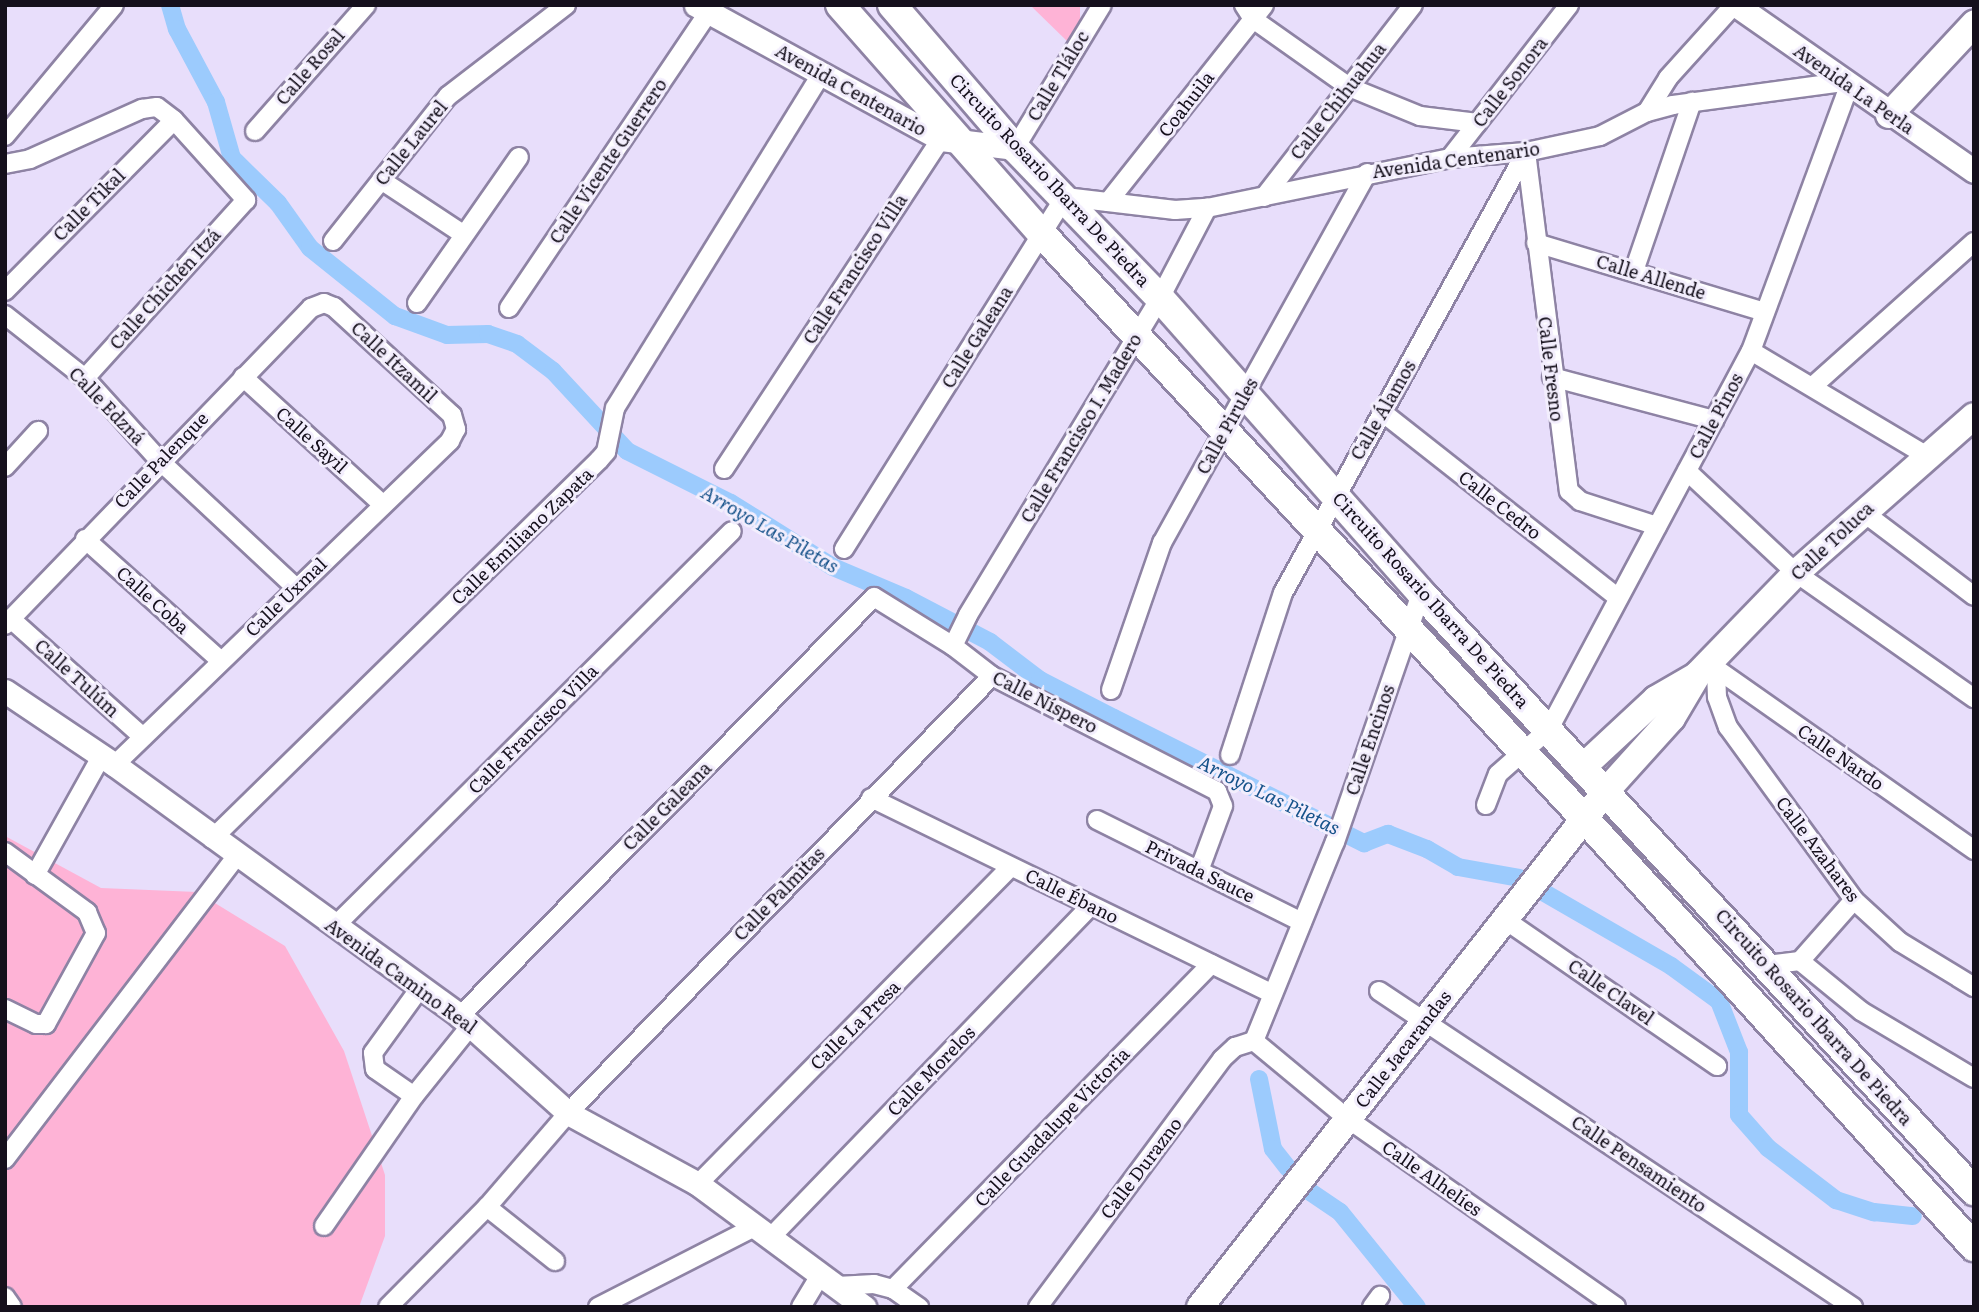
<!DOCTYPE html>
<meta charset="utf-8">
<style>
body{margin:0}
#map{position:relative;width:1979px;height:1312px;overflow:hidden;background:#e8defb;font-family:Literata,serif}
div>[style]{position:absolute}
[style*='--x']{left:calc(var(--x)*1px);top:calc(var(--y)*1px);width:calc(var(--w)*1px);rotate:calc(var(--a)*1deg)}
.green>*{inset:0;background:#feb3d6}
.canal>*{height:18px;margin:-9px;padding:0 9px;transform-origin:9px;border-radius:9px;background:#9ccbfd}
.roads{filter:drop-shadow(2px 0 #8e83a4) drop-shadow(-2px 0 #8e83a4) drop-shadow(0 2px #8e83a4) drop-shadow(0 -2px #8e83a4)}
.minor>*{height:18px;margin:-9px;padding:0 9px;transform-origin:9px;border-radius:9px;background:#fff}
.tertiary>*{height:23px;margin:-11.5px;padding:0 11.5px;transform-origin:11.5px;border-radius:11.5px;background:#fff}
.secondary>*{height:26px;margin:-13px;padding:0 13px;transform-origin:13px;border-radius:13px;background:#fff}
.primary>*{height:28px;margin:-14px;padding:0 14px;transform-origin:14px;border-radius:14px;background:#fff}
span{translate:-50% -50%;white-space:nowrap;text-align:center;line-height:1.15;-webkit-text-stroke:6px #f3eefd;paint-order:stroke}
.street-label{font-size:18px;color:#15101c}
.water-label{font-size:19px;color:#16528a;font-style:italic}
.frame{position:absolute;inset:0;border:7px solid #15101c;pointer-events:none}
</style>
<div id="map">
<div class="green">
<i style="clip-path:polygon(1030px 5px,1080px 5px,1080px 34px,1070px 44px)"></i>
<i style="clip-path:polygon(5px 836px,101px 888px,197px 892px,285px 946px,344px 1051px,385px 1175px,385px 1236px,359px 1307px,5px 1307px)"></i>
</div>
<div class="canal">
<i style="--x:170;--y:5;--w:25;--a:74"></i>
<i style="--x:177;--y:29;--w:83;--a:61.9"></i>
<i style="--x:216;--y:102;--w:58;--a:74.1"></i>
<i style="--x:232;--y:158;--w:64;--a:44.4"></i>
<i style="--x:278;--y:203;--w:55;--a:54.6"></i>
<i style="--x:310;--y:248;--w:109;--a:38.7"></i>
<i style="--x:395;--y:316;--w:55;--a:20.1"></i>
<i style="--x:447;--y:335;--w:41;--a:-1.4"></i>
<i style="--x:488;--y:334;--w:31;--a:19"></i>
<i style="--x:517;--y:344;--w:45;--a:36.9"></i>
<i style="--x:553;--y:371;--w:109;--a:47.2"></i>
<i style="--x:627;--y:451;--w:116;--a:26.6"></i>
<i style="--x:731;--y:503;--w:120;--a:32.1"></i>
<i style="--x:833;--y:567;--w:79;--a:23"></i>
<i style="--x:906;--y:598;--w:95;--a:27.6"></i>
<i style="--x:990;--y:642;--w:63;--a:37.2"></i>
<i style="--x:1040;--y:680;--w:83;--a:27.2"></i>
<i style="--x:1114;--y:718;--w:280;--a:26.6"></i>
<i style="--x:1364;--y:843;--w:26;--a:-21"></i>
<i style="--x:1388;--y:834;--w:42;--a:21"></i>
<i style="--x:1427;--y:849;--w:36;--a:30"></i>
<i style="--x:1458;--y:867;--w:62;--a:10.2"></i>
<i style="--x:1543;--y:892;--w:148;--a:30"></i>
<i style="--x:1671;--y:966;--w:59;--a:36.1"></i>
<i style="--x:1719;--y:1001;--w:55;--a:68.6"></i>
<i style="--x:1739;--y:1052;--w:63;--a:90"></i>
<i style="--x:1739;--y:1115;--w:44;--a:48.7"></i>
<i style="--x:1768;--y:1148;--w:86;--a:37.4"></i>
<i style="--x:1836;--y:1200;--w:40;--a:18"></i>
<i style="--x:1874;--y:1212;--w:39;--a:6"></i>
<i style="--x:1259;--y:1079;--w:71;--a:78.7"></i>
<i style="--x:1273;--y:1149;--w:24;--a:52"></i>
<i style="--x:1306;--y:1189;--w:41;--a:34.1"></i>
<i style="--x:1340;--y:1212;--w:122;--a:51"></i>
</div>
<div class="roads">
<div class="minor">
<i style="--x:1244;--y:5;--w:17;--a:57"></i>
<i style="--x:1253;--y:19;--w:118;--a:35.3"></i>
<i style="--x:1349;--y:87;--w:77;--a:22.2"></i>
<i style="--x:1420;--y:116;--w:58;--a:6.9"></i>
<i style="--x:1647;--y:112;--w:40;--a:-58"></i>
<i style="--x:1668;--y:78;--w:98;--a:-47.9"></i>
<i style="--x:255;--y:131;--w:168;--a:-48.6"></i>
<i style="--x:5;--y:136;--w:170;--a:-50.2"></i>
<i style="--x:1015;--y:148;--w:167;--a:-58.7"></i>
<i style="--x:1526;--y:152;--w:342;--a:82.8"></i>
<i style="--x:1569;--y:491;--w:15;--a:42"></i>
<i style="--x:1580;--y:501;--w:81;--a:18"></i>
<i style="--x:1450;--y:158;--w:194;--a:-52.1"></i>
<i style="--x:5;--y:164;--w:25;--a:-11"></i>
<i style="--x:30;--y:159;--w:123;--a:-24.1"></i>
<i style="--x:142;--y:109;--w:15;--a:-8"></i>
<i style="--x:157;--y:107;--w:21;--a:37"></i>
<i style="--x:174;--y:120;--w:108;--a:48"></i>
<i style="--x:246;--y:200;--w:240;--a:132.1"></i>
<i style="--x:381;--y:180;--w:98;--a:33.4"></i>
<i style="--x:1264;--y:197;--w:243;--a:-52.2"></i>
<i style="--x:1108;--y:202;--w:251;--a:-51.6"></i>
<i style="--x:333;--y:241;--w:185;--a:-51.6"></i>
<i style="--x:448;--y:96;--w:149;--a:-37.6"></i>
<i style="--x:1536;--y:243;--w:239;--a:16.8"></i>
<i style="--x:1634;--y:271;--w:179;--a:-71.1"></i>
<i style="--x:5;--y:291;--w:240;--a:-45.3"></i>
<i style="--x:417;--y:303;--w:178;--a:-55.1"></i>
<i style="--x:509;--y:308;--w:356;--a:-56"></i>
<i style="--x:5;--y:315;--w:102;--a:38.2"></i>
<i style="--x:85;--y:378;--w:112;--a:47.9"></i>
<i style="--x:160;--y:461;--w:186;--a:43"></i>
<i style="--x:1751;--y:351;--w:205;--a:30.8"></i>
<i style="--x:243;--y:377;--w:188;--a:42.4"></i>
<i style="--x:1552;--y:377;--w:168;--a:14.9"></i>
<i style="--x:1813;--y:386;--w:216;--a:-41.8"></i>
<i style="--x:1382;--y:412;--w:299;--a:38.2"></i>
<i style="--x:5;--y:467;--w:49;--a:-47.5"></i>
<i style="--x:724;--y:469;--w:395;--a:-56.7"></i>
<i style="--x:1687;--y:471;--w:149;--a:43.1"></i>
<i style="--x:1796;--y:573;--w:218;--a:35.1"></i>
<i style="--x:1863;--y:512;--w:139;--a:37.1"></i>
<i style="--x:85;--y:539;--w:183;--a:41.9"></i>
<i style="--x:844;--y:549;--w:416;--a:-57.9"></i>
<i style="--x:1065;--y:197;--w:111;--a:6.7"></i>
<i style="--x:1175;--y:210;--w:32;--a:-4"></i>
<i style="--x:1207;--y:208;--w:248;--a:-11.6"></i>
<i style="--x:1450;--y:158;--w:76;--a:-4.5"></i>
<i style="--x:1526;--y:152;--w:76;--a:-12.2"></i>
<i style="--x:1600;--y:136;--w:53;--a:-27.1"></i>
<i style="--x:1647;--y:112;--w:27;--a:-15"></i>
<i style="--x:1673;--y:105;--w:172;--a:-7.7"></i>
<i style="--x:11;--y:619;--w:177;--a:41.8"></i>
<i style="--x:5;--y:625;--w:441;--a:-46"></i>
<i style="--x:311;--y:308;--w:14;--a:-21"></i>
<i style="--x:324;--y:303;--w:11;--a:22"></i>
<i style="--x:334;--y:307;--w:160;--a:42.5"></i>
<i style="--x:452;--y:415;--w:15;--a:74"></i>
<i style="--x:456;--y:429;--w:13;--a:117"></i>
<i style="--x:450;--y:441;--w:466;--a:136"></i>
<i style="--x:953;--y:646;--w:34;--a:-64"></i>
<i style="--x:968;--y:615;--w:371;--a:-58.8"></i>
<i style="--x:1160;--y:298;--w:102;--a:-62.4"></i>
<i style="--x:1711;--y:665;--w:322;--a:35.1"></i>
<i style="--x:1716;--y:669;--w:28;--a:88"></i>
<i style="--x:1717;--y:697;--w:32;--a:70"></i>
<i style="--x:1728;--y:727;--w:214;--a:53.9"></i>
<i style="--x:1854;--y:900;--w:62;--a:42.4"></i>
<i style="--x:1900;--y:942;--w:87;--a:31.3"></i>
<i style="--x:1111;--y:690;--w:156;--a:-70.9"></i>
<i style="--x:1162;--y:543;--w:423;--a:-61"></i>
<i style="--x:1230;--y:755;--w:170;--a:-71.9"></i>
<i style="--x:1283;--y:593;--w:504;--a:-61.14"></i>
<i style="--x:871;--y:798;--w:447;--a:26"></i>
<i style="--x:1486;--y:805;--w:33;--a:-69"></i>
<i style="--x:1498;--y:774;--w:68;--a:-41.4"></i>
<i style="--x:1549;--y:729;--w:429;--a:-61.9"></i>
<i style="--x:1751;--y:351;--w:283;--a:-69.7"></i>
<i style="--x:1097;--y:820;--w:229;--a:26.5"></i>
<i style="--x:212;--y:839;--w:542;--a:-44.4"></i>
<i style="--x:599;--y:460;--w:11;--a:-49"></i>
<i style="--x:606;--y:452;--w:45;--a:-78.4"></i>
<i style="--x:615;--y:408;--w:394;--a:-58.3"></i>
<i style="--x:5;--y:852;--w:102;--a:36.2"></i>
<i style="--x:87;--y:912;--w:23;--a:67"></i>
<i style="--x:96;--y:933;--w:104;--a:118.8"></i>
<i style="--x:46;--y:1024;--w:10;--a:180"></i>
<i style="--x:36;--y:1024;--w:34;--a:-154"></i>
<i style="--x:35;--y:875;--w:135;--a:-60.8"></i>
<i style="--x:1504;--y:919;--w:259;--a:34.6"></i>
<i style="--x:334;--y:927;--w:561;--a:-44.86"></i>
<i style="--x:1800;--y:961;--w:81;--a:-48.5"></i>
<i style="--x:1767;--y:965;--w:33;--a:-7"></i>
<i style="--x:1800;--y:961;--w:79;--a:39.3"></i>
<i style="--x:1861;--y:1011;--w:131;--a:30.7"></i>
<i style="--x:420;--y:988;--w:80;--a:125.9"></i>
<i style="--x:373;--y:1053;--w:16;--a:83"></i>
<i style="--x:375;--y:1069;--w:47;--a:34.7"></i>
<i style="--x:414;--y:1096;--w:91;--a:-51.2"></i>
<i style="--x:1379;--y:991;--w:570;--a:33.69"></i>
<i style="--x:460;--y:1016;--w:589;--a:-45.34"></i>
<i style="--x:874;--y:597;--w:93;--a:31.8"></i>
<i style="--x:953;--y:646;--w:49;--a:37.6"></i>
<i style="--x:992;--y:676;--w:253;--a:27.1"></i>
<i style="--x:1217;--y:791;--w:16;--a:68"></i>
<i style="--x:1223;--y:806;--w:69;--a:110.3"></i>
<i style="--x:1254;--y:1041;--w:215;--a:-67.9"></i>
<i style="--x:1335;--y:842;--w:263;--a:-70.9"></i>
<i style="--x:1254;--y:1041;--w:122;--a:39.7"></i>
<i style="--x:1348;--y:1119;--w:327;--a:35"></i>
<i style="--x:5;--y:1159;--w:380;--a:-52.6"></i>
<i style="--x:698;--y:1184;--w:445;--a:-45.4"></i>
<i style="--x:487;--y:1207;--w:87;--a:38.5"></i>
<i style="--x:324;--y:1226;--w:158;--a:-55.3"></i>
<i style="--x:771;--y:1237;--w:460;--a:-46"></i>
<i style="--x:837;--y:1286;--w:37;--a:-3"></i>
<i style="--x:874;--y:1284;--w:20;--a:15"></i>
<i style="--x:893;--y:1289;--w:32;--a:35"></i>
<i style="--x:893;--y:1289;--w:455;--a:-45.6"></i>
<i style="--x:5;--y:1297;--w:12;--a:55"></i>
<i style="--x:388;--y:1307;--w:141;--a:-45.3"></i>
<i style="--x:487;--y:1207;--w:124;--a:-49.2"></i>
<i style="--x:568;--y:1113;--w:609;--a:-45.87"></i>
<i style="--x:598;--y:1307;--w:178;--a:-27.1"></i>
<i style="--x:801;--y:1307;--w:39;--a:-59"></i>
<i style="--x:1038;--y:1307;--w:309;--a:-53.4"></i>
<i style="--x:1222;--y:1059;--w:18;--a:-43"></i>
<i style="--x:1235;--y:1047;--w:20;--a:-18"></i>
<i style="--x:1372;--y:1307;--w:14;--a:-54"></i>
</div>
<div class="tertiary">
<i style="--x:696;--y:5;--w:279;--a:28.7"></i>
<i style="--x:941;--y:139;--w:75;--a:6.9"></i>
<i style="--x:1736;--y:5;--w:290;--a:34.9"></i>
<i style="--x:5;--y:691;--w:133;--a:33.9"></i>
<i style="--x:115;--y:765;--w:427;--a:36"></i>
<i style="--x:460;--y:1016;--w:145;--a:41.9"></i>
<i style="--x:568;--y:1113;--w:148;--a:28.6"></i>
<i style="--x:698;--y:1184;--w:207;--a:36.5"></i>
</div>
<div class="secondary">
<i style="--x:1889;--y:115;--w:125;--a:-47"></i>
<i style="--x:1584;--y:766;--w:98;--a:-42.9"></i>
<i style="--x:1656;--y:699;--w:44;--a:-30.1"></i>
<i style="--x:1200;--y:1307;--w:657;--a:-51.8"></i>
<i style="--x:1606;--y:791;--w:98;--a:-47.9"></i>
<i style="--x:1672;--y:718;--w:51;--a:-59.4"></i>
<i style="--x:1698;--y:674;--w:141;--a:-45.9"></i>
<i style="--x:1796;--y:573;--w:237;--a:-41.4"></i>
</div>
<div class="primary">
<i style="--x:840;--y:5;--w:305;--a:48.6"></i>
<i style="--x:1042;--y:234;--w:797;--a:47.14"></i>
<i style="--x:1584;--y:818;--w:580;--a:47.73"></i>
<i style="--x:892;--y:5;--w:189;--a:49.3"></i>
<i style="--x:1015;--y:148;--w:209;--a:46"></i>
<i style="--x:1160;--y:298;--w:394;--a:48.5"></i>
<i style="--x:1421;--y:593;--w:815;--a:47.24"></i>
</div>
</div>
<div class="street-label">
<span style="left:310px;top:67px;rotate:-49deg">Calle Rosal</span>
<span style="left:1058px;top:76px;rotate:-59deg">Calle Tláloc</span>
<span style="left:1510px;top:82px;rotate:-52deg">Calle Sonora</span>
<span style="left:1854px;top:89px;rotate:35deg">Avenida La Perla</span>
<span style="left:851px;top:90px;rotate:29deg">Avenida Centenario</span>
<span style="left:1338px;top:101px;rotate:-52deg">Calle Chihuahua</span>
<span style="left:1186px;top:104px;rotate:-52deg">Coahuila</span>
<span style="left:411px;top:143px;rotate:-51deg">Calle Laurel</span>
<span style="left:1456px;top:160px;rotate:-8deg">Avenida Centenario</span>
<span style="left:608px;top:161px;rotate:-56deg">Calle Vicente Guerrero</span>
<span style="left:1050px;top:180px;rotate:47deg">Circuito Rosario Ibarra De Piedra</span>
<span style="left:89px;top:205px;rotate:-45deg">Calle Tikal</span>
<span style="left:855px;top:269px;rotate:-57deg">Calle Francisco Villa</span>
<span style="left:1651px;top:277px;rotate:17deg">Calle Allende</span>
<span style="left:165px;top:289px;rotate:-48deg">Calle Chichén Itzá</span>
<span style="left:977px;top:337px;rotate:-58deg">Calle Galeana</span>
<span style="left:394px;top:362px;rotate:43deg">Calle Itzamil</span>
<span style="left:1551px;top:369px;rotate:83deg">Calle Fresno</span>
<span style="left:107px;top:406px;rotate:46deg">Calle Edzná</span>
<span style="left:1383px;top:410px;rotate:-60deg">Calle Álamos</span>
<span style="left:1716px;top:416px;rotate:-62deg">Calle Pinos</span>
<span style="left:1227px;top:426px;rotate:-61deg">Calle Pirules</span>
<span style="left:1081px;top:428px;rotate:-59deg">Calle Francisco I. Madero</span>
<span style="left:312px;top:440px;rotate:42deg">Calle Sayil</span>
<span style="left:161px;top:460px;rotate:-46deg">Calle Palenque</span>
<span style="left:1500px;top:505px;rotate:38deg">Calle Cedro</span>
<span style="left:522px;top:536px;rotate:-44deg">Calle Emiliano Zapata</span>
<span style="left:1832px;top:541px;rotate:-43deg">Calle Toluca</span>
<span style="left:286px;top:597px;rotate:-44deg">Calle Uxmal</span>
<span style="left:153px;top:600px;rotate:42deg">Calle Coba</span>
<span style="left:1431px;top:600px;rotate:48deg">Circuito Rosario Ibarra De Piedra</span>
<span style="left:77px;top:678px;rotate:42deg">Calle Tulúm</span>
<span style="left:1045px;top:702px;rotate:27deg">Calle Níspero</span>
<span style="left:533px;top:729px;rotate:-45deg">Calle Francisco Villa</span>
<span style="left:1370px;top:740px;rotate:-71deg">Calle Encinos</span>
<span style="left:1841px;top:757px;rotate:35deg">Calle Nardo</span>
<span style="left:667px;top:806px;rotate:-45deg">Calle Galeana</span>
<span style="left:1818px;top:849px;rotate:53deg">Calle Azahares</span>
<span style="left:1200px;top:871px;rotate:26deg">Privada Sauce</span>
<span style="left:779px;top:894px;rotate:-46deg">Calle Palmitas</span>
<span style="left:1072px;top:896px;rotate:26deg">Calle Ébano</span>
<span style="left:401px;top:976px;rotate:36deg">Avenida Camino Real</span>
<span style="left:1611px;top:992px;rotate:35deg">Calle Clavel</span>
<span style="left:1814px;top:1017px;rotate:48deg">Circuito Rosario Ibarra De Piedra</span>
<span style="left:855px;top:1025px;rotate:-45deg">Calle La Presa</span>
<span style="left:1403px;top:1049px;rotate:-52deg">Calle Jacarandas</span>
<span style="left:931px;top:1071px;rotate:-46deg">Calle Morelos</span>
<span style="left:1052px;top:1127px;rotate:-46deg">Calle Guadalupe Victoria</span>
<span style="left:1639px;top:1164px;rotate:34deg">Calle Pensamiento</span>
<span style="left:1141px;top:1168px;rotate:-53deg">Calle Durazno</span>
<span style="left:1432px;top:1178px;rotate:35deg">Calle Alhelíes</span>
</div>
<div class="water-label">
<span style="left:770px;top:529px;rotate:30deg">Arroyo Las Piletas</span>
<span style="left:1269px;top:795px;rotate:26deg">Arroyo Las Piletas</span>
</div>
<div class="frame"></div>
</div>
